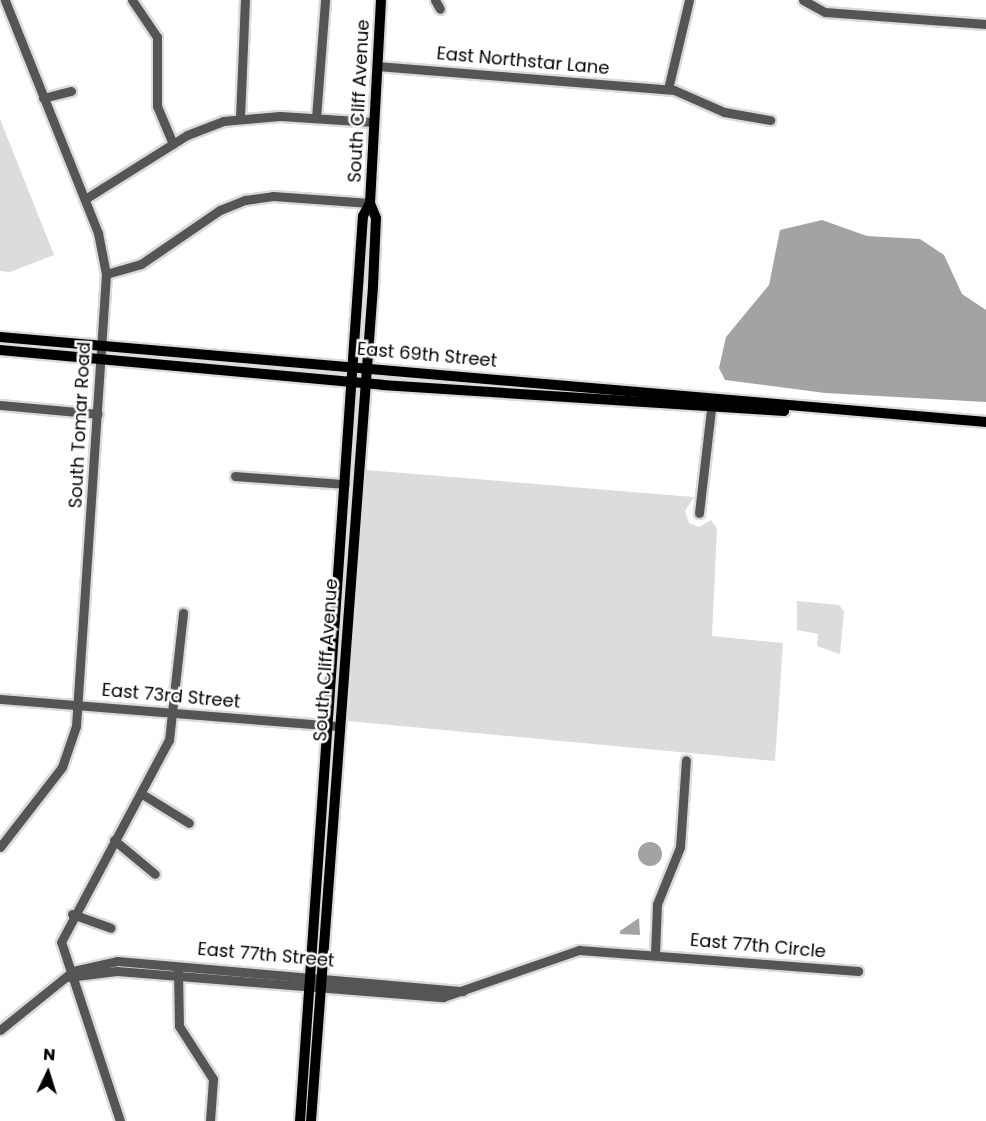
<!DOCTYPE html>
<style>
body{margin:0}
#map{position:relative;width:986px;height:1121px;overflow:hidden;background:#fff;font-family:Poppins,sans-serif}
div>[style]{position:absolute}
[style*='--x']{left:calc(var(--x)*1px);top:calc(var(--y)*1px);width:calc(var(--w)*1px);rotate:calc(var(--a)*1deg)}
.green>*{inset:0;background:#dcdcdc}
.water>*{inset:0;background:#a3a3a3}
.round{border-radius:50%}
.roads{filter:drop-shadow(2px 0 #dbdbdb) drop-shadow(-2px 0 #dbdbdb) drop-shadow(0 2px #dbdbdb) drop-shadow(0 -2px #dbdbdb)}
.minor>*{height:9px;margin:-4.5px;padding:0 4.5px;transform-origin:4.5px;border-radius:4.5px;background:#555}
.major>*{height:10px;margin:-5px;padding:0 5px;transform-origin:5px;border-radius:5px;background:#000}
span{translate:-50% -50%;white-space:nowrap;text-align:center;line-height:1.15;-webkit-text-stroke:5px #fff;paint-order:stroke}
.street-label{font-size:18px;color:#000}
.north{position:absolute;left:18px;top:1043px;width:60px;height:60px;-webkit-text-stroke:4px #fff;paint-order:stroke;rotate:4deg;font-size:16px;font-weight:700;line-height:24px;text-align:center;color:#000}
.north::after{content:'';display:block;margin:auto;width:21px;height:27px;background:#000;clip-path:polygon(50% 0,100% 100%,50% 72%,0 100%)}
</style>
<div id="map">
<div class="green">
<i style="clip-path:polygon(0 119px,54px 255px,10px 272px,0 271px)"></i>
<i style="clip-path:polygon(366px 470px,694px 497px,685px 511px,689px 523px,699px 527px,711px 520px,717px 529px,712px 636px,783px 643px,775px 761px,348px 721px)"></i>
<i style="clip-path:polygon(797px 601px,839px 605px,844px 611px,840px 654px,817px 646px,818px 634px,797px 630px)"></i>
</div>
<div class="water">
<i style="clip-path:polygon(822px 220px,867px 236px,920px 239px,944px 255px,962px 294px,986px 310px,986px 402px,825px 393px,725px 380px,719px 368px,726px 337px,769px 285px,780px 230px)"></i>
<i class="round" style="left:638px;top:842px;width:24px;height:24px"></i>
<i style="clip-path:polygon(639px 918px,640px 935px,620px 934px,620px 931px)"></i>
</div>
<div class="roads">
<div class="minor">
<i style="--x:132;--y:0;--w:45;--a:56"></i>
<i style="--x:157;--y:37;--w:69;--a:90"></i>
<i style="--x:157;--y:106;--w:41;--a:67.2"></i>
<i style="--x:435;--y:0;--w:10;--a:61"></i>
<i style="--x:803;--y:0;--w:25;--a:29"></i>
<i style="--x:825;--y:12;--w:161;--a:4.3"></i>
<i style="--x:377;--y:66;--w:298;--a:4.6"></i>
<i style="--x:674;--y:90;--w:55;--a:23.7"></i>
<i style="--x:724;--y:112;--w:47;--a:9.9"></i>
<i style="--x:668;--y:89;--w:91;--a:-76.7"></i>
<i style="--x:43;--y:98;--w:29;--a:-14"></i>
<i style="--x:240;--y:118;--w:118;--a:-87.6"></i>
<i style="--x:316;--y:118;--w:118;--a:-85.6"></i>
<i style="--x:85;--y:199;--w:120;--a:-32.1"></i>
<i style="--x:187;--y:135;--w:39;--a:-21"></i>
<i style="--x:223;--y:121;--w:57;--a:-5"></i>
<i style="--x:280;--y:116;--w:93;--a:3.7"></i>
<i style="--x:106;--y:274;--w:36;--a:-16"></i>
<i style="--x:141;--y:264;--w:96;--a:-34.4"></i>
<i style="--x:220;--y:210;--w:27;--a:-22"></i>
<i style="--x:245;--y:200;--w:28;--a:-8"></i>
<i style="--x:273;--y:196;--w:97;--a:4.1"></i>
<i style="--x:0;--y:405;--w:98;--a:5.2"></i>
<i style="--x:235;--y:476;--w:110;--a:4.2"></i>
<i style="--x:699;--y:513;--w:114;--a:-83.4"></i>
<i style="--x:0;--y:699;--w:339;--a:4.6"></i>
<i style="--x:142;--y:794;--w:55;--a:31.7"></i>
<i style="--x:114;--y:840;--w:53;--a:39.7"></i>
<i style="--x:0;--y:847;--w:101;--a:-52.2"></i>
<i style="--x:62;--y:767;--w:43;--a:-71.1"></i>
<i style="--x:76;--y:726;--w:453;--a:-86.2"></i>
<i style="--x:106;--y:274;--w:42;--a:-101"></i>
<i style="--x:98;--y:233;--w:251;--a:-111.8"></i>
<i style="--x:72;--y:914;--w:41;--a:19.7"></i>
<i style="--x:655;--y:954;--w:50;--a:-87.7"></i>
<i style="--x:657;--y:904;--w:61;--a:-68"></i>
<i style="--x:680;--y:847;--w:87;--a:-86.1"></i>
<i style="--x:178;--y:970;--w:56;--a:89"></i>
<i style="--x:179;--y:1026;--w:63;--a:57.3"></i>
<i style="--x:213;--y:1079;--w:42;--a:94.1"></i>
<i style="--x:68;--y:977;--w:49;--a:-7"></i>
<i style="--x:117;--y:971;--w:327;--a:4.6"></i>
<i style="--x:443;--y:997;--w:144;--a:-19.1"></i>
<i style="--x:579;--y:950;--w:280;--a:4.3"></i>
<i style="--x:0;--y:1030;--w:94;--a:-38.9"></i>
<i style="--x:73;--y:971;--w:45;--a:-12.8"></i>
<i style="--x:117;--y:961;--w:347;--a:5"></i>
<i style="--x:120;--y:1121;--w:188;--a:-108.2"></i>
<i style="--x:61;--y:942;--w:229;--a:-61.9"></i>
<i style="--x:169;--y:740;--w:128;--a:-83.7"></i>
</div>
<div class="major">
<i style="--x:0;--y:337;--w:990;--a:4.93"></i>
<i style="--x:0;--y:350;--w:384;--a:5.2"></i>
<i style="--x:382;--y:385;--w:403;--a:3.7"></i>
<i style="--x:300;--y:1121;--w:907;--a:-86.02"></i>
<i style="--x:363;--y:216;--w:15;--a:-62"></i>
<i style="--x:311;--y:1121;--w:837;--a:-85.75"></i>
<i style="--x:373;--y:286;--w:68;--a:-87.5"></i>
<i style="--x:376;--y:218;--w:16;--a:-112"></i>
<i style="--x:370;--y:203;--w:203;--a:-86.9"></i>
</div>
</div>
<div class="street-label">
<span style="left:523px;top:61px;rotate:5deg">East Northstar Lane</span>
<span style="left:359px;top:101px;rotate:-87deg">South Cliff Avenue</span>
<span style="left:427px;top:355px;rotate:5deg">East 69th Street</span>
<span style="left:80px;top:425px;rotate:-87deg">South Tomar Road</span>
<span style="left:326px;top:660px;rotate:-86deg">South Cliff Avenue</span>
<span style="left:171px;top:696px;rotate:5deg">East 73rd Street</span>
<span style="left:758px;top:946px;rotate:5deg">East 77th Circle</span>
<span style="left:266px;top:955px;rotate:5deg">East 77th Street</span>
</div>
<div class="north">N</div>
</div>
